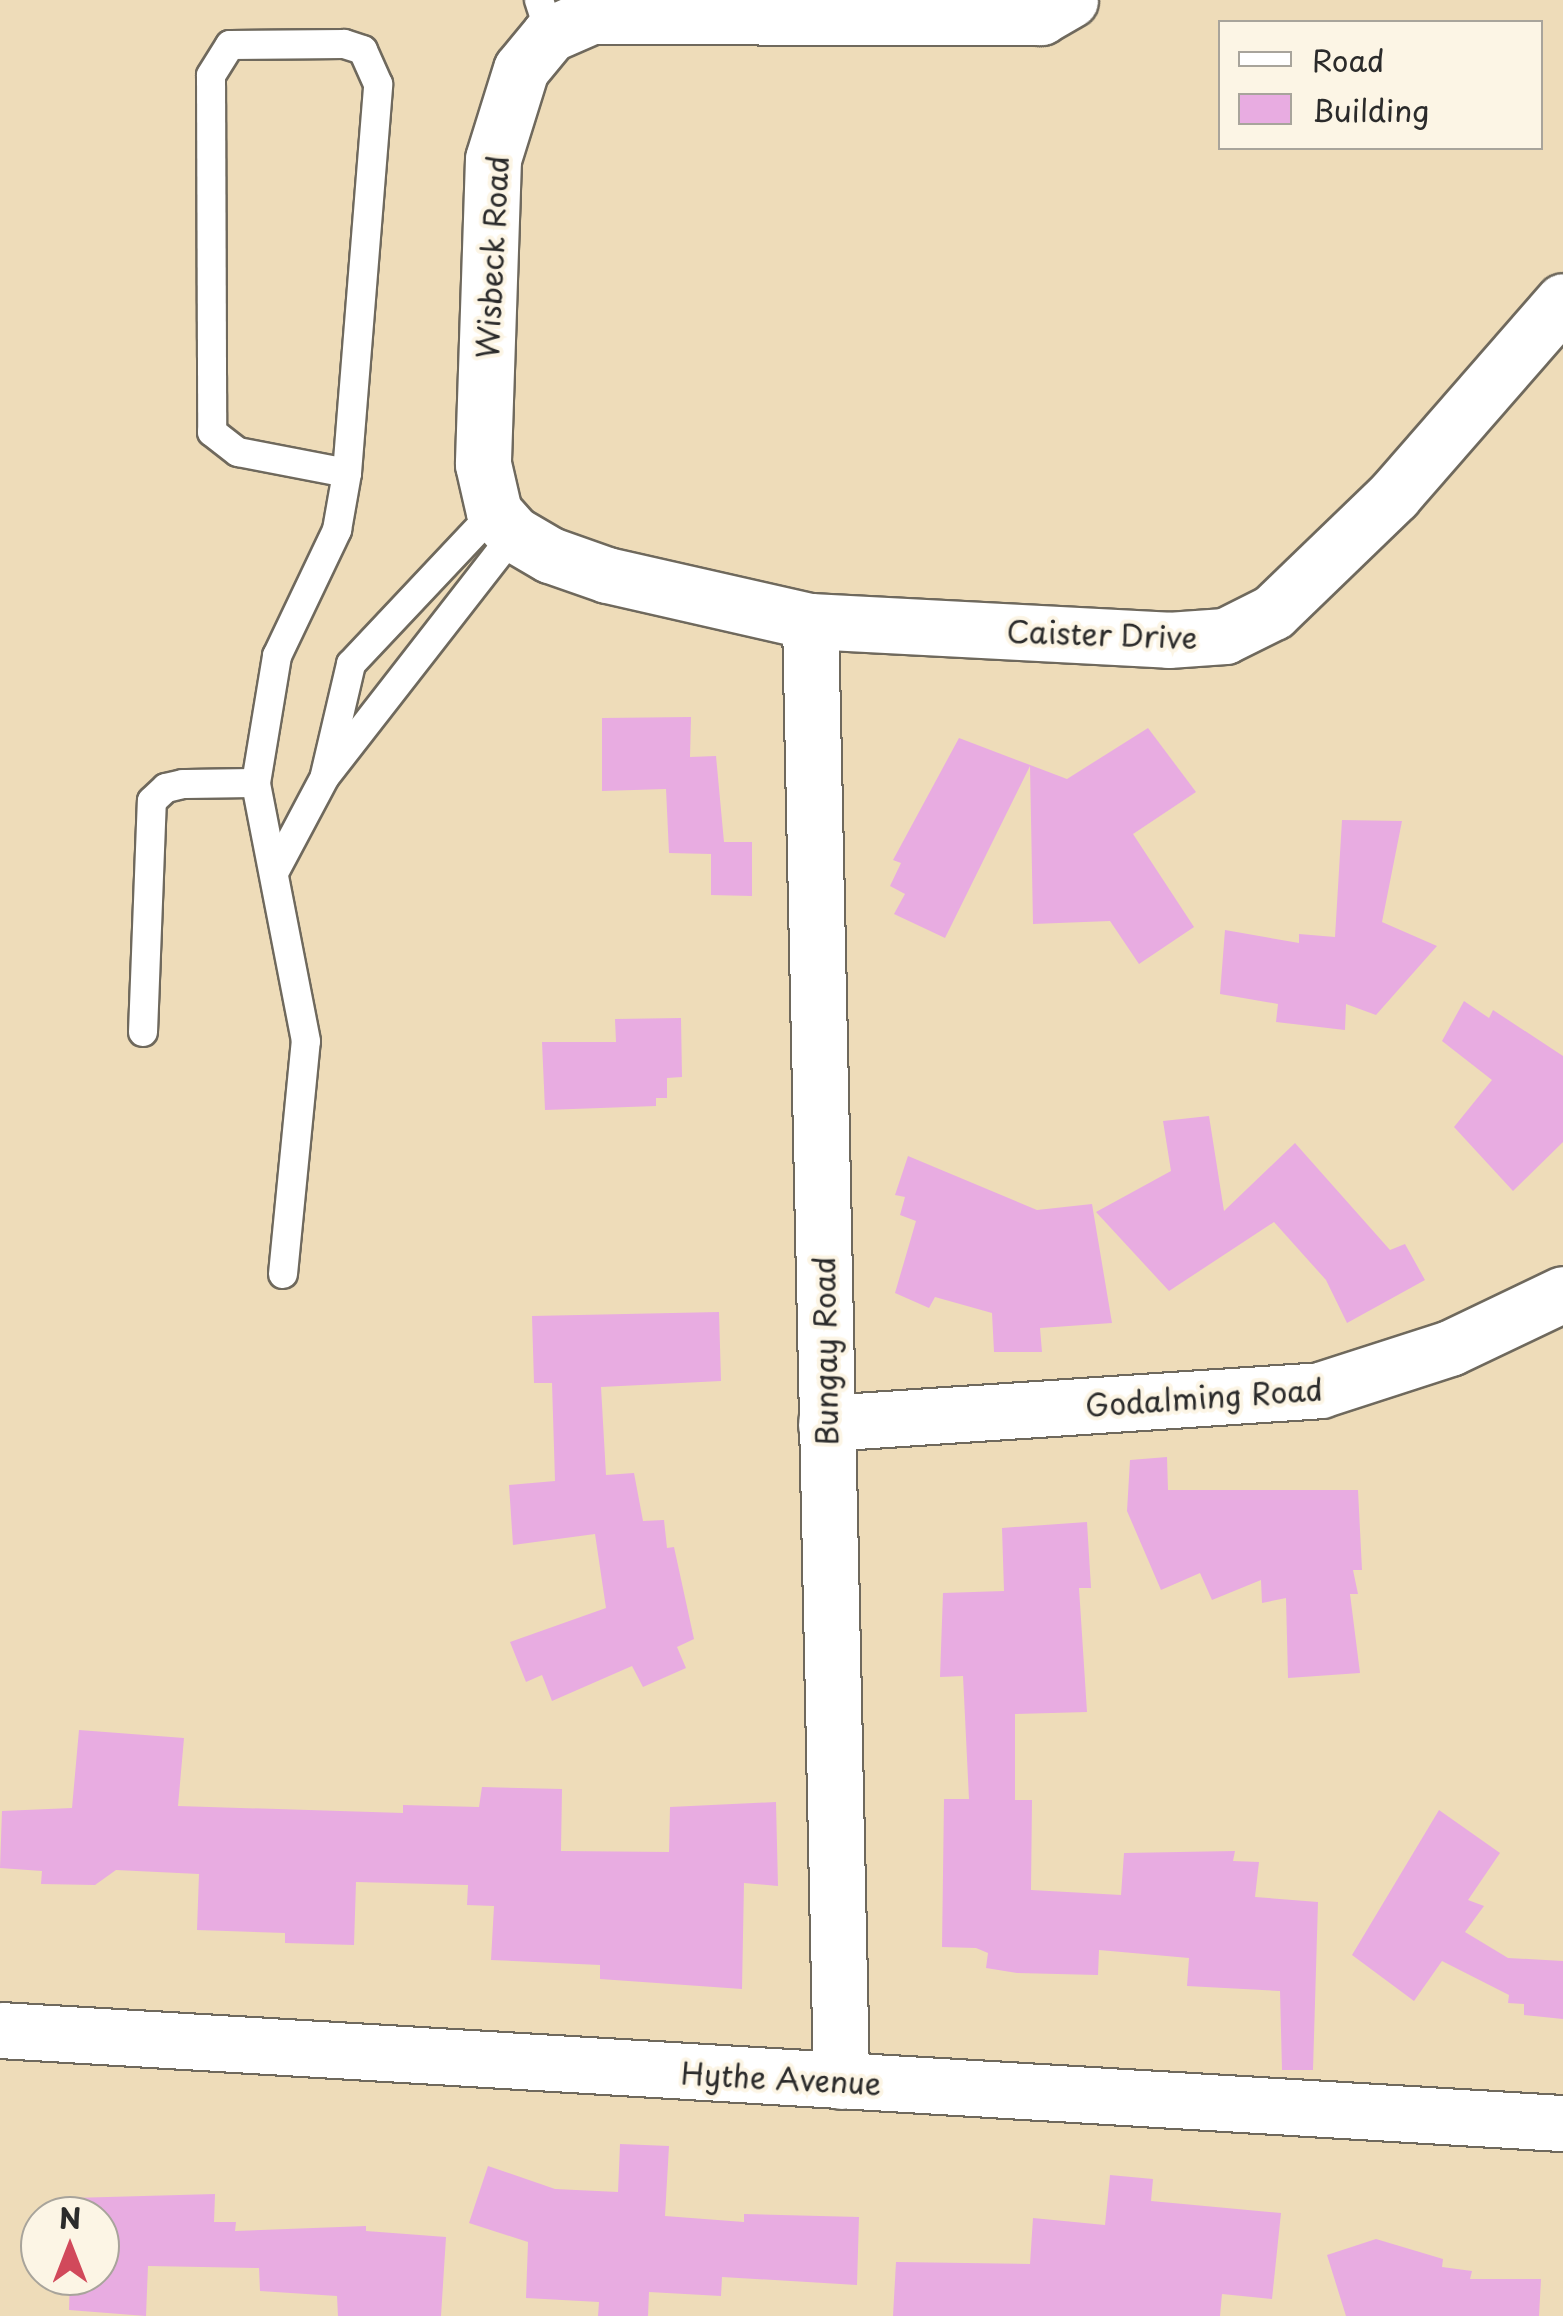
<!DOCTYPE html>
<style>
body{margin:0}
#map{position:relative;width:1563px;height:2316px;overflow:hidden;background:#eedcb9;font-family:"Playpen Sans",sans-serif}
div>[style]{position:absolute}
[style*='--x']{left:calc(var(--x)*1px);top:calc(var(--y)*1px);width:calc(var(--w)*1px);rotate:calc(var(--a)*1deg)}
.building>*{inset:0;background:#e8ace1}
.roads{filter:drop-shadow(2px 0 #6f695d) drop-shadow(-2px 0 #6f695d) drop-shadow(0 2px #6f695d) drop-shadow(0 -2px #6f695d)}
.service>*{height:28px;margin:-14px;padding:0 14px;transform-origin:14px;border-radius:14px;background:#fff}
.minor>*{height:55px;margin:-27.5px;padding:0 27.5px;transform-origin:27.5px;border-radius:27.5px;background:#fff}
span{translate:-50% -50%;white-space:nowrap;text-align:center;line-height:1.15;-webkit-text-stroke:8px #fcf5e5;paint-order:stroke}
.street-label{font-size:30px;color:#2b2b2b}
.legend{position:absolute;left:1218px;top:20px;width:325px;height:130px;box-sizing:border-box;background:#fcf5e5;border:2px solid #a8a49b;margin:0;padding:12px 18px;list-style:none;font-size:30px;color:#2b2b2b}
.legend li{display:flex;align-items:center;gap:20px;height:50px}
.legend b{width:50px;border:2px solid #a8a49b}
.north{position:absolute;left:20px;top:2196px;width:100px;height:100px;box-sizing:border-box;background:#fcf5e5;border:2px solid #a8a49b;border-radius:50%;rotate:0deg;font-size:28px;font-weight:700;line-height:40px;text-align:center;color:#2b2b2b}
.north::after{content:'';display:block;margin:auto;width:35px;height:45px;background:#d1495b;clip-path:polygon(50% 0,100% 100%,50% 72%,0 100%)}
</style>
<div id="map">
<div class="building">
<i style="clip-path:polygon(691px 717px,690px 757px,716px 756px,724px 842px,752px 842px,752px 896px,711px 895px,711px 854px,669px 853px,666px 789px,602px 791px,602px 718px)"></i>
<i style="clip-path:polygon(1148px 728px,1196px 792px,1133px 834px,1194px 927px,1139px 964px,1110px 921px,1033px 924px,1030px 766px,945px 938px,894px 914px,905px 894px,890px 886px,901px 863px,893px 860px,959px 738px,1067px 779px)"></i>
<i style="clip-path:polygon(1342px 820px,1402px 821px,1382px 922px,1437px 946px,1376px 1015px,1346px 1004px,1345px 1030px,1276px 1022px,1278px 1004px,1220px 994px,1225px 930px,1299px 943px,1299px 934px,1335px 937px)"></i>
<i style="clip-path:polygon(1464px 1001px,1489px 1018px,1493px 1010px,1563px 1056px,1563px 1142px,1513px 1191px,1454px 1127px,1492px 1080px,1442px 1041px)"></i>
<i style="clip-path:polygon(681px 1018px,682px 1077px,667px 1078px,667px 1098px,656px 1098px,656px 1106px,545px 1110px,542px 1042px,616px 1042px,615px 1019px)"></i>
<i style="clip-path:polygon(1209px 1116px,1224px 1211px,1295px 1143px,1390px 1250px,1405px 1244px,1425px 1280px,1347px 1323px,1326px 1280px,1274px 1222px,1169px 1291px,1096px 1212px,1171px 1171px,1163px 1121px)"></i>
<i style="clip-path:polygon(908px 1156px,1037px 1210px,1092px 1204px,1112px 1323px,1040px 1328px,1042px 1352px,994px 1352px,992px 1313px,935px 1297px,929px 1308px,895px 1293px,916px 1221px,900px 1215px,905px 1197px,895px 1195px)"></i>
<i style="clip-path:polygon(719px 1312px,721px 1381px,601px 1387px,606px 1475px,634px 1473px,643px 1521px,664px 1520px,667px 1548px,674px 1547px,694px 1639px,677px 1647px,686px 1668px,643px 1687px,632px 1666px,552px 1701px,542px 1675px,526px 1682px,510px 1642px,606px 1608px,595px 1534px,513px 1545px,509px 1485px,555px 1481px,552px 1383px,534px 1383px,532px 1316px)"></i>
<i style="clip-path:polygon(1167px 1457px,1168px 1490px,1358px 1490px,1362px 1570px,1353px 1570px,1358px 1594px,1350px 1594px,1360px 1673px,1288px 1678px,1286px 1598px,1262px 1603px,1261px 1580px,1212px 1600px,1200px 1573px,1161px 1590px,1127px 1511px,1130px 1460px)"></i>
<i style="clip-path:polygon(1087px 1522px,1091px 1588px,1079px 1588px,1087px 1712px,1015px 1714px,1015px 1800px,1032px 1800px,1031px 1890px,1121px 1895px,1124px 1853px,1235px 1851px,1233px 1861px,1259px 1862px,1255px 1897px,1318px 1902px,1313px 2070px,1282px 2070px,1280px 1991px,1187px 1986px,1189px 1958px,1099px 1950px,1098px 1975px,1017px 1973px,986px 1968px,988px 1953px,976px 1948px,942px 1947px,944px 1799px,969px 1799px,963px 1676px,940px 1677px,943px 1593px,1004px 1591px,1002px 1528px)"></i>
<i style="clip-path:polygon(79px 1730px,184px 1738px,178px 1806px,403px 1813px,403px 1805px,479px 1807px,482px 1787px,562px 1789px,561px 1851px,669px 1852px,670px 1807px,776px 1802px,778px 1886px,744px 1883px,742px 1989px,600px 1979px,600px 1965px,491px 1960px,494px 1906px,467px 1905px,468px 1885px,356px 1882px,354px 1945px,285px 1943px,285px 1933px,197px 1930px,199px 1874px,116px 1870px,95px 1885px,41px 1884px,42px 1871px,0 1868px,2px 1811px,72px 1808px)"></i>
<i style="clip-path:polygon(1439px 1810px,1500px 1853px,1468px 1900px,1484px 1906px,1465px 1932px,1508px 1958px,1563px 1961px,1563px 2019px,1524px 2015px,1524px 2004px,1508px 2003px,1509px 1995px,1442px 1961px,1414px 2001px,1352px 1955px)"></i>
<i style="clip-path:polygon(620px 2144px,669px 2146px,665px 2216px,744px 2222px,744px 2214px,859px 2217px,857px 2285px,722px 2277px,721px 2296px,649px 2292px,648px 2316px,598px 2316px,599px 2302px,526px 2298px,528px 2242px,469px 2223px,488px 2166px,555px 2189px,618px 2192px)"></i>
<i style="clip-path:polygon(1110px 2175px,1153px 2179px,1151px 2201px,1281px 2213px,1272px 2299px,1222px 2294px,1220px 2316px,893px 2316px,896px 2262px,1030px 2264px,1033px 2218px,1105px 2225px)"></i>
<i style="clip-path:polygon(215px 2194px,214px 2222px,236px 2222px,235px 2231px,366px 2226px,366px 2231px,446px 2237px,441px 2316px,338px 2316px,337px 2296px,260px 2291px,259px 2268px,148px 2266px,146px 2316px,69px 2310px,70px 2276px,100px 2276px,100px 2216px,72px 2216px,72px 2198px)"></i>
<i style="clip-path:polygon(1376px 2239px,1443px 2259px,1442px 2267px,1472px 2271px,1470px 2279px,1541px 2279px,1539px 2316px,1346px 2316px,1327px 2255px)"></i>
</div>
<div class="roads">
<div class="service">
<i style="--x:539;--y:0;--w:36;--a:72"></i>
<i style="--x:325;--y:775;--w:114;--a:-76.8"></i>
<i style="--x:351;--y:664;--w:209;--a:-46.7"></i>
<i style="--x:276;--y:869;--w:104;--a:-62"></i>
<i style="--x:325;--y:777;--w:308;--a:-52.1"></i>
<i style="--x:143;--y:1032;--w:231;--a:-87.8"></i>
<i style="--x:152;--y:801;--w:19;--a:-43"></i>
<i style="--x:166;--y:788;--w:17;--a:-13"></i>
<i style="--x:183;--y:784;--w:73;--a:-0.8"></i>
<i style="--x:283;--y:1274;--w:234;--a:-84.4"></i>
<i style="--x:306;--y:1041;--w:263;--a:-101"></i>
<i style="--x:256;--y:783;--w:129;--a:-80.6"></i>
<i style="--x:277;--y:656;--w:140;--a:-64.5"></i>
<i style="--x:337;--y:530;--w:58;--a:-80"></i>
<i style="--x:347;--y:473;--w:390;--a:-85.4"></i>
<i style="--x:378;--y:84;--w:37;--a:-114"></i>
<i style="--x:363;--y:50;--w:20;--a:-162"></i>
<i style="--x:344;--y:44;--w:114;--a:179.5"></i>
<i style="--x:230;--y:45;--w:36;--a:122"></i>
<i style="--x:211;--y:76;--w:356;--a:89.8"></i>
<i style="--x:212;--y:432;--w:33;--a:38"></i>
<i style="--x:238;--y:452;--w:111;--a:10.9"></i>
</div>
<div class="minor">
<i style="--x:1070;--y:0;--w:34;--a:150"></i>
<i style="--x:1041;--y:17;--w:450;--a:-179.9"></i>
<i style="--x:591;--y:16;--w:45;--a:156.3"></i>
<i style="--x:550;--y:34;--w:45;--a:129.6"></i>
<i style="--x:521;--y:69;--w:94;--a:107.3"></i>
<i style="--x:493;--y:159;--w:305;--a:91.9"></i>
<i style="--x:483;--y:464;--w:49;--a:77.1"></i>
<i style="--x:494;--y:512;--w:30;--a:48"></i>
<i style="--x:514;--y:534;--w:42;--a:30.3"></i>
<i style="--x:550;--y:555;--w:60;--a:19.3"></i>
<i style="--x:607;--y:575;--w:208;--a:12.8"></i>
<i style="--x:810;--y:621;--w:359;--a:3"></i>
<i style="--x:1168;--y:640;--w:57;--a:-4"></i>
<i style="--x:1225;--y:636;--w:54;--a:-26.6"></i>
<i style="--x:1273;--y:612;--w:168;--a:-44"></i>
<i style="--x:1394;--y:495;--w:257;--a:-48.9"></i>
<i style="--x:810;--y:621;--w:1460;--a:88.78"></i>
<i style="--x:826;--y:1423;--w:495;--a:-3.8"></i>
<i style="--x:1320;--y:1390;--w:137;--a:-17.9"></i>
<i style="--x:1450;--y:1348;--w:125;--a:-25.5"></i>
<i style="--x:0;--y:2030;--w:1566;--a:3.41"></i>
</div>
</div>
<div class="street-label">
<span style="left:492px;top:257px;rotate:-87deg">Wisbeck Road</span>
<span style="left:1102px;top:634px;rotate:2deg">Caister Drive</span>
<span style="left:825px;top:1351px;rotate:-91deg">Bungay Road</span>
<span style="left:1204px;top:1397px;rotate:-4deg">Godalming Road</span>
<span style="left:781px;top:2078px;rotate:3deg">Hythe Avenue</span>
</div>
<ul class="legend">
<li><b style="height:12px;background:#fff"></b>Road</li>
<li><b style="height:28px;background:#e8ace1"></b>Building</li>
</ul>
<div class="north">N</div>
</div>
